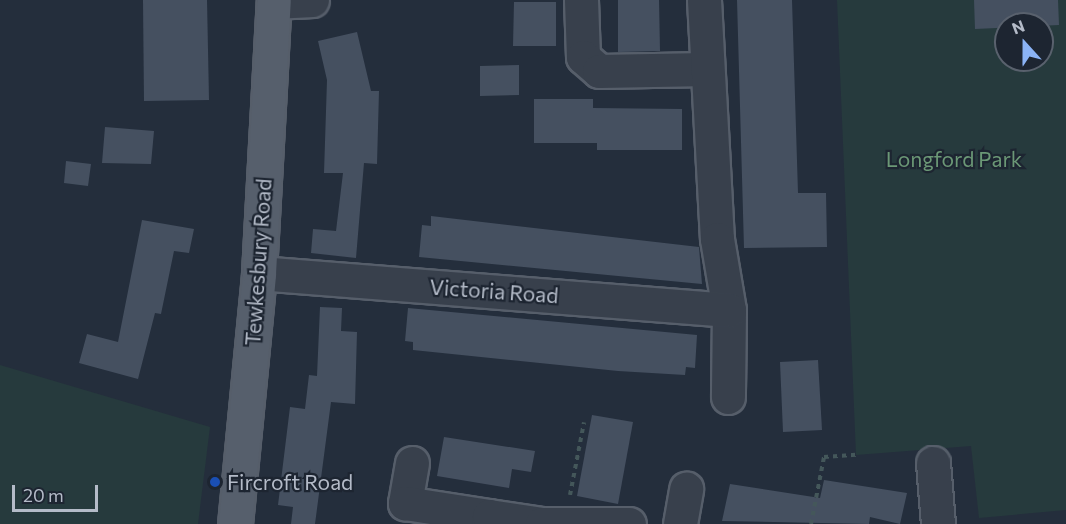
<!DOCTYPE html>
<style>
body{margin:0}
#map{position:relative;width:1066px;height:524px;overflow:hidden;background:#242e3c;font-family:Commissioner,sans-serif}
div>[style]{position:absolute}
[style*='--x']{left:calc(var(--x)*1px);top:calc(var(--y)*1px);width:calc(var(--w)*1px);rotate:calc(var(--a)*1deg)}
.green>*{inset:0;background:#263a3d}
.building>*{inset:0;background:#455060}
.path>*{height:4px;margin-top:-2px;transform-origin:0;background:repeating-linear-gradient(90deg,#44575a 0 4.5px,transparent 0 9px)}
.roads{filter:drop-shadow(2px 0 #565e6a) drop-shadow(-2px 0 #565e6a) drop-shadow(0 2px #565e6a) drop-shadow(0 -2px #565e6a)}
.minor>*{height:33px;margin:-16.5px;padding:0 16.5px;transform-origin:16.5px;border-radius:16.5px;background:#38404c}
.major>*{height:33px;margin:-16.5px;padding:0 16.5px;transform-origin:16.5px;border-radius:16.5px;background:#565f6c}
.dots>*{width:16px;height:16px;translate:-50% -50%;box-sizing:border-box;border:3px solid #1d2531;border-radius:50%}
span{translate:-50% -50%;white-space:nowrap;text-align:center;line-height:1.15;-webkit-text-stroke:4.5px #1d2531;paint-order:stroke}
.park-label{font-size:21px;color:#6b9876}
.street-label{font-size:21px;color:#b4bbc8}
.poi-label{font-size:21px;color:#b4bbc8}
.left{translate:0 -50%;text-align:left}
.north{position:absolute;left:994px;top:12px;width:60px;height:60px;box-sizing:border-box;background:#1d2531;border:2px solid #59616d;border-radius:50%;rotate:339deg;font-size:16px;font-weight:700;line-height:24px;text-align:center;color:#b4bbc8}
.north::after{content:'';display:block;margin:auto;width:21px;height:27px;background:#8bb3f5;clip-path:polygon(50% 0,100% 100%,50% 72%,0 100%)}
.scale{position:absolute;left:12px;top:485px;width:86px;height:27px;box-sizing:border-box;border:3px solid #b4bbc8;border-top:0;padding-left:8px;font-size:18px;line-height:21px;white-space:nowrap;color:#b4bbc8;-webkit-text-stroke:4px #1d2531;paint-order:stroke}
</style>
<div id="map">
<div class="green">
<i style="clip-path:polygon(evenodd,837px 0,1066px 0,1066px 510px,979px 518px,971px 446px,856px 455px,837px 0,1006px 24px,1042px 24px,1042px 60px,1006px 60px,1006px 24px)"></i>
<i style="clip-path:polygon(0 365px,210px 427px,198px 524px,0 524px)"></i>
</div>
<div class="building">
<i style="clip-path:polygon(143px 0,207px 0,209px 100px,144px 101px)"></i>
<i style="clip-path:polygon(618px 0,659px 0,660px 51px,618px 52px)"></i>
<i style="clip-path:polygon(737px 0,792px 0,798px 193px,826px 193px,827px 247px,744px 248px)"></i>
<i style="clip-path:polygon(974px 0,1058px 0,1059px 25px,975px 29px)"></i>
<i style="clip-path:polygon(514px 2px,556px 2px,556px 46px,513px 46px)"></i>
<i style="clip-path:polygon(357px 32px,371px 91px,379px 91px,377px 164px,364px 163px,356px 258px,311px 253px,313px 229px,336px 231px,343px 173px,324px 173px,327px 80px,318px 41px)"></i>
<i style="clip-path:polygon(519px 65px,519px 95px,480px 96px,480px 66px)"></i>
<i style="clip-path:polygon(534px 99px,593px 99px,593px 108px,682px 109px,682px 150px,597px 150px,597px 143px,534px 143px)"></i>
<i style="clip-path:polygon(105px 127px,154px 131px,151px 164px,102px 163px)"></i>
<i style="clip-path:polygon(66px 161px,91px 164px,88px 186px,64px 183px)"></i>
<i style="clip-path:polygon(431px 216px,699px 247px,702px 284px,419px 257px,422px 225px,431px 226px)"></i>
<i style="clip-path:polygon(142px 220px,194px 229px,189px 253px,174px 251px,161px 314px,155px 313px,138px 379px,79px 363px,87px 334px,118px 342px)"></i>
<i style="clip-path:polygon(320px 307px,342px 308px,341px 331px,357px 332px,355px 404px,331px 402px,315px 524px,291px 524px,293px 507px,278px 505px,290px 407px,305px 409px,309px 375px,317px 376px)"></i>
<i style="clip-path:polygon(408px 308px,697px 335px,695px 368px,686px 367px,685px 375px,618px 371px,413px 350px,413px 342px,405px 341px)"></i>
<i style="clip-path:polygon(818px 360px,822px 430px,783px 432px,780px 362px)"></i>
<i style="clip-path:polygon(592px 415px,633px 422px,618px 504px,577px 496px)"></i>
<i style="clip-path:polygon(444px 437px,535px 451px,531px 472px,512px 469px,509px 488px,437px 476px)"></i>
<i style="clip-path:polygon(824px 480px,907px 493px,900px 524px,870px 517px,869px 524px,722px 521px,730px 484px,820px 498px)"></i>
</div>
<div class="path">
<i style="--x:570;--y:495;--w:74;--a:-79.1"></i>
<i style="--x:811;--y:524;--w:68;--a:-79"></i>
<i style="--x:824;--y:457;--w:32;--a:-4"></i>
</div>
<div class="roads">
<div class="minor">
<i style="--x:581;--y:0;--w:57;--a:88"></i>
<i style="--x:583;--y:57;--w:21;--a:41"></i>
<i style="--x:599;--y:71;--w:108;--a:-1.1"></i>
<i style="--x:704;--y:0;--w:239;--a:86.9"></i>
<i style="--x:717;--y:239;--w:72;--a:80.4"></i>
<i style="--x:729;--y:310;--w:87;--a:90.7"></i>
<i style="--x:274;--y:2;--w:38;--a:-3"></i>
<i style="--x:259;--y:273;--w:471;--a:4.5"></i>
<i style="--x:412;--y:463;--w:41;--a:99.9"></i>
<i style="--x:405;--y:503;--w:85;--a:8.8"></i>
<i style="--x:933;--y:463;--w:61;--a:85.3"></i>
<i style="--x:488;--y:524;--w:8;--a:-83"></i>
<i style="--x:489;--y:516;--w:54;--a:8.6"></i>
<i style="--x:542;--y:524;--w:87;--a:0"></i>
<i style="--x:680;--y:524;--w:36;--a:-80"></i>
</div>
<div class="major">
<i style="--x:235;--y:524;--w:252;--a:-84.5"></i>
<i style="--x:259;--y:273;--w:273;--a:-86.9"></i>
</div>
</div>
<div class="dots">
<i style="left:215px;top:482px;background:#1a4fb4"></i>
</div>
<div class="park-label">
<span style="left:954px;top:159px">Longford Park</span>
</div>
<div class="street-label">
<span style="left:258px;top:262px;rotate:-86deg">Tewkesbury Road</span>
<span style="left:494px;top:291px;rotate:4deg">Victoria Road</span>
</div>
<div class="poi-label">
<span class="left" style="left:227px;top:482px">Fircroft Road</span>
</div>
<div class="north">N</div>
<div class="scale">20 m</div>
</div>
